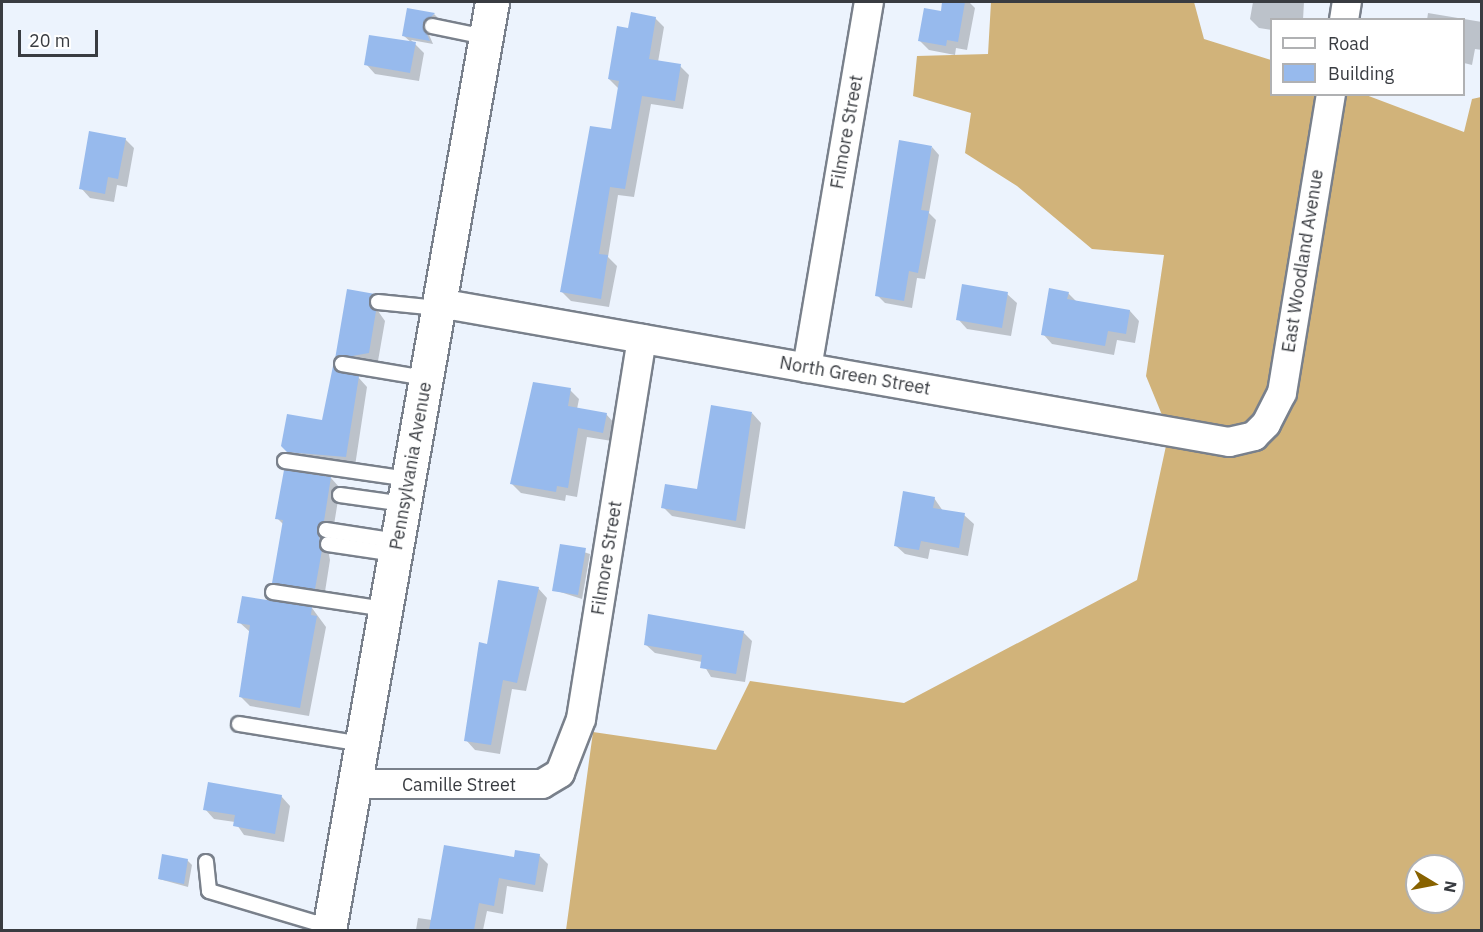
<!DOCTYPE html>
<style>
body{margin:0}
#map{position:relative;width:1483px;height:932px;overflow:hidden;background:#ecf3fd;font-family:"IBM Plex Sans",sans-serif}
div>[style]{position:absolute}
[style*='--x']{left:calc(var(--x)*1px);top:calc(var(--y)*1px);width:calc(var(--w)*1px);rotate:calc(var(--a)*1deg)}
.forest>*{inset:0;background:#d1b37a}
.shadow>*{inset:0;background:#0003}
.building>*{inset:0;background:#97baed}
.roads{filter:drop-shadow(2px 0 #79808b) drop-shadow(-2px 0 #79808b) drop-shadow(0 2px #79808b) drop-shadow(0 -2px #79808b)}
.lane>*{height:14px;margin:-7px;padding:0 7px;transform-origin:7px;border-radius:7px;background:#fff}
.street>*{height:28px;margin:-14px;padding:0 14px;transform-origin:14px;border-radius:14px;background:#fff}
.secondary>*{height:33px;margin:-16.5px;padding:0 16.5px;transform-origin:16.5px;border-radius:16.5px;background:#fff}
span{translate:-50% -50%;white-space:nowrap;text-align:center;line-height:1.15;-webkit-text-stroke:4.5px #fff;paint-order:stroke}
.street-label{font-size:18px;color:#393c41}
.frame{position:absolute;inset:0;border:3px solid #393c41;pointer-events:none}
.legend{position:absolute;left:1270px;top:18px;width:195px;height:78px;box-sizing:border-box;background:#fff;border:2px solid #b0b1b3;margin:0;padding:8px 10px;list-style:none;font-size:18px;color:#393c41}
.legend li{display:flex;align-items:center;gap:12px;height:30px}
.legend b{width:30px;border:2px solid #b0b1b3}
.north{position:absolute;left:1405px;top:854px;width:60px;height:60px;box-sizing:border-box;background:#fff;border:2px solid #b0b1b3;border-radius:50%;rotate:100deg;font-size:16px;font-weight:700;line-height:24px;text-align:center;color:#393c41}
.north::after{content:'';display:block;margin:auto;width:21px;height:27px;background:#886200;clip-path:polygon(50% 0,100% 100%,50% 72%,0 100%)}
.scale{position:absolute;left:18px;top:30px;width:80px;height:27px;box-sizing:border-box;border:3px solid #393c41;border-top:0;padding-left:8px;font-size:18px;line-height:21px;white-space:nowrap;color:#393c41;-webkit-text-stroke:4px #fff;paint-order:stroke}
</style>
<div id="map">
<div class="forest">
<i style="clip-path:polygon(evenodd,991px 2px,1194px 2px,1204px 39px,1271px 60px,1272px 94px,1366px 95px,1464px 132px,1472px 99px,1481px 97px,1481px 930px,566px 930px,593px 732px,716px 750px,750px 681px,904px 703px,1137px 580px,1169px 432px,1146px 376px,1164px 255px,1092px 249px,1017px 186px,965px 153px,971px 113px,913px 96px,917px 56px,988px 54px,991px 2px,1417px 866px,1453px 866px,1453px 902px,1417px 902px,1417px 866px)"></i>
</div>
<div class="shadow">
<i style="clip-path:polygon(944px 2px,969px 2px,975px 8px,967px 50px,956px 48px,955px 55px,929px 50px,920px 41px,942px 13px)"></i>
<i style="clip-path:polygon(1253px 2px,1304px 2px,1303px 20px,1272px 20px,1272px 30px,1259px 28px,1250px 19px)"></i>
<i style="clip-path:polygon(1428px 13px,1482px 22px,1482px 50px,1475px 49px,1472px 65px,1464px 63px,1464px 20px,1427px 20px)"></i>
<i style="clip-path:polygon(434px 14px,438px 18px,427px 30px,433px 44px,411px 40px,424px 53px,419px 81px,375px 74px,366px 64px,412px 43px,404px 36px)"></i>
<i style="clip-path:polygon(655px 18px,664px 27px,658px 62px,680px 66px,689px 75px,683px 109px,651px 104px,634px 197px,618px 195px,608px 257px,617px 266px,609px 307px,571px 301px,562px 292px,613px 131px,619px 89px,609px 79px,629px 30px)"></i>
<i style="clip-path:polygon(125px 139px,134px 148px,127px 187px,117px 185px,114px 202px,90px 198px,81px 188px)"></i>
<i style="clip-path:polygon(932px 147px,939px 155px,929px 213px,936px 220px,925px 279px,917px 278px,912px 308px,885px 303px,877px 295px)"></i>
<i style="clip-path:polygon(348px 291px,374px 295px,383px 304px,378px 311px,385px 321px,378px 361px,372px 360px,371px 367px,346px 368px,336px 358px)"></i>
<i style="clip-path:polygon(1068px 293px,1077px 302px,1130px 311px,1139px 321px,1135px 343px,1117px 340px,1114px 355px,1052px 344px,1043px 334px)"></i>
<i style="clip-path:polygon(1007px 294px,1017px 303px,1011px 336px,967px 329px,958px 319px)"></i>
<i style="clip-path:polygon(358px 377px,367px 387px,355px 466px,298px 461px,283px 446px,323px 422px)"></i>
<i style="clip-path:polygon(570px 390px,579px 399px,577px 409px,606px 414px,615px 424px,612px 441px,587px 437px,577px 497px,566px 495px,565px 501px,521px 493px,512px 484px)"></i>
<i style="clip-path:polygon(752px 413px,761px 423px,745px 529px,672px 516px,663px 507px,698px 491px)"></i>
<i style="clip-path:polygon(331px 478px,340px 488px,333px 531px,326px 539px,330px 560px,324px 598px,283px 592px,273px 583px,284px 525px,277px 518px)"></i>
<i style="clip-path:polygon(934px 498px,943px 511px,964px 515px,974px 524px,968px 556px,930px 549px,928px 559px,905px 554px,895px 545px)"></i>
<i style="clip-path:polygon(562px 545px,590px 554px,582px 599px,554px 590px)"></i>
<i style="clip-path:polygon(538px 588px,547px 598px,526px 691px,512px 689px,500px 754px,475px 750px,466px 740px,488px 646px)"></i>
<i style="clip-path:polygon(312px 608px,326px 627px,309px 716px,250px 706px,241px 697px,250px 632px,239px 622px)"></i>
<i style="clip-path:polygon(743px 632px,752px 641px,745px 682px,711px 677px,702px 662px,655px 653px,645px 644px)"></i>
<i style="clip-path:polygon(281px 796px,290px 806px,284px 842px,244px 835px,235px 822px,214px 819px,205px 809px)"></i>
<i style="clip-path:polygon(539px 855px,548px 864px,543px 892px,507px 886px,503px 914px,487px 911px,483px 930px,416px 930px,418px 918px,432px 920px,515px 858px)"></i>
<i style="clip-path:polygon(187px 860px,192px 865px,188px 887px,159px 879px)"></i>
</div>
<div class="building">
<i style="clip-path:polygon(942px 2px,965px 2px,958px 42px,947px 40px,946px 46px,918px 41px,924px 8px,941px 11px)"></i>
<i style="clip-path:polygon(407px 8px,435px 13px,423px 25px,430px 41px,402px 36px)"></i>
<i style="clip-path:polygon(631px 12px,656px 17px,649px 59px,681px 64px,675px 101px,642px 96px,625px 189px,610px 187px,599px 254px,608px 255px,601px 299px,560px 292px,590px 126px,611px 129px,619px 81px,608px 79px,617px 26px,628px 28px)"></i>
<i style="clip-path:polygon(369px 35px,416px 42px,410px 73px,364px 65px)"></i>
<i style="clip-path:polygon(89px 131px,126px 138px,118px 179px,108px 177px,105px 194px,79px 189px)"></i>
<i style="clip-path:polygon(899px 140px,932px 146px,921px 210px,929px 211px,923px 245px,918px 273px,909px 271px,904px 301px,875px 296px)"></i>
<i style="clip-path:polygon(962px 284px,1008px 292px,1002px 328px,956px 320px)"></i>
<i style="clip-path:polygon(1049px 288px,1069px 292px,1067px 299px,1130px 310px,1126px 334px,1108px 331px,1105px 346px,1041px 335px)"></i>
<i style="clip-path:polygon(347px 289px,375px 294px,369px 302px,376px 311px,369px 353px,335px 359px)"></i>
<i style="clip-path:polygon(333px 366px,359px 376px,346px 457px,287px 452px,281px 446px,287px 414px,322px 420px)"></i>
<i style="clip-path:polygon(533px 382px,571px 388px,568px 406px,607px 413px,603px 433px,578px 428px,568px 488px,557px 486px,556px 492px,510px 484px)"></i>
<i style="clip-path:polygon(711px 405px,752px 412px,736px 521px,661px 508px,665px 484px,697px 489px)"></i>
<i style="clip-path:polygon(284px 470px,331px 477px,324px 521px,317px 528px,322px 550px,315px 589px,272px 583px,283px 520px,275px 519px)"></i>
<i style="clip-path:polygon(903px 491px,935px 497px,933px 508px,965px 513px,959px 548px,921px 541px,919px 550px,894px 546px)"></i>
<i style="clip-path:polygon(560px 544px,586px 548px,578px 595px,552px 591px)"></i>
<i style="clip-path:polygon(498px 580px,539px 587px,517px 683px,503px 680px,491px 745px,464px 741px,479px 642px,487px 644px)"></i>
<i style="clip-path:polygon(242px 596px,312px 607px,311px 615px,317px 616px,300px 708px,239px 697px,250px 625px,237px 623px)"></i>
<i style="clip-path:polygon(648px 614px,744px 631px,736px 674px,700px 668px,702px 655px,644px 645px)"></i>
<i style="clip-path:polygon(208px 782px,282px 795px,275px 834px,233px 826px,235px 815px,203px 810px)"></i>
<i style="clip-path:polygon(444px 845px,514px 857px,515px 850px,540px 854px,535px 885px,499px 878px,494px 906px,479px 903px,474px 930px,429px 930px)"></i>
<i style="clip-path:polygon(162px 854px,188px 859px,184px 884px,158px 879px)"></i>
</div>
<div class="roads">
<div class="lane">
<i style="--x:432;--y:26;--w:54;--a:11.7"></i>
<i style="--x:378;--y:302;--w:60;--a:5.7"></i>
<i style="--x:342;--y:364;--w:85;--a:9.5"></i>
<i style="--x:285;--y:461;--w:124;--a:8.3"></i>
<i style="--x:340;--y:495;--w:65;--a:8"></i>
<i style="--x:326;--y:530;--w:72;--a:8.8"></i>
<i style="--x:328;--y:544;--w:68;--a:8.5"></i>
<i style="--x:273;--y:592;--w:114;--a:8.6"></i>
<i style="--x:239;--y:724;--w:125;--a:9.2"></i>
<i style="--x:206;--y:862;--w:29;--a:84"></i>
<i style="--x:209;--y:891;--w:126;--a:16.6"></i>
</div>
<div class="street">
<i style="--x:1344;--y:20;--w:18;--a:-81"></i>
<i style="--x:439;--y:303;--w:802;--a:9.98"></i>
<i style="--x:1229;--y:442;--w:26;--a:-13"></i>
<i style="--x:1254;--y:436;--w:17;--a:-45"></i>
<i style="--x:1266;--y:424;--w:35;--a:-63"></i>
<i style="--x:1282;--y:393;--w:303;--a:-80.7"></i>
<i style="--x:807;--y:368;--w:371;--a:-80.4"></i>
<i style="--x:355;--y:784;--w:187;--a:0"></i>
<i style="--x:542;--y:784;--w:21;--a:-31"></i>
<i style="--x:560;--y:773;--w:58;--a:-68.7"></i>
<i style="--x:581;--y:719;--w:385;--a:-80.9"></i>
</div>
<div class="secondary">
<i style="--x:329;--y:930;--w:942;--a:-80.04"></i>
</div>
</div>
<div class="street-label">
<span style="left:847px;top:132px;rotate:-80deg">Filmore Street</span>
<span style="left:1303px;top:261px;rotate:-81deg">East Woodland Avenue</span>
<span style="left:855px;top:376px;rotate:10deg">North Green Street</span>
<span style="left:411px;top:466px;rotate:-80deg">Pennsylvania Avenue</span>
<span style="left:607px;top:558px;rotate:-81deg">Filmore Street</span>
<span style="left:459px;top:785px">Camille Street</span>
</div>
<div class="frame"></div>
<ul class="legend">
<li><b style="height:8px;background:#fff"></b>Road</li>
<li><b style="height:16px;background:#97baed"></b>Building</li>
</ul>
<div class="north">N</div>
<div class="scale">20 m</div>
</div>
